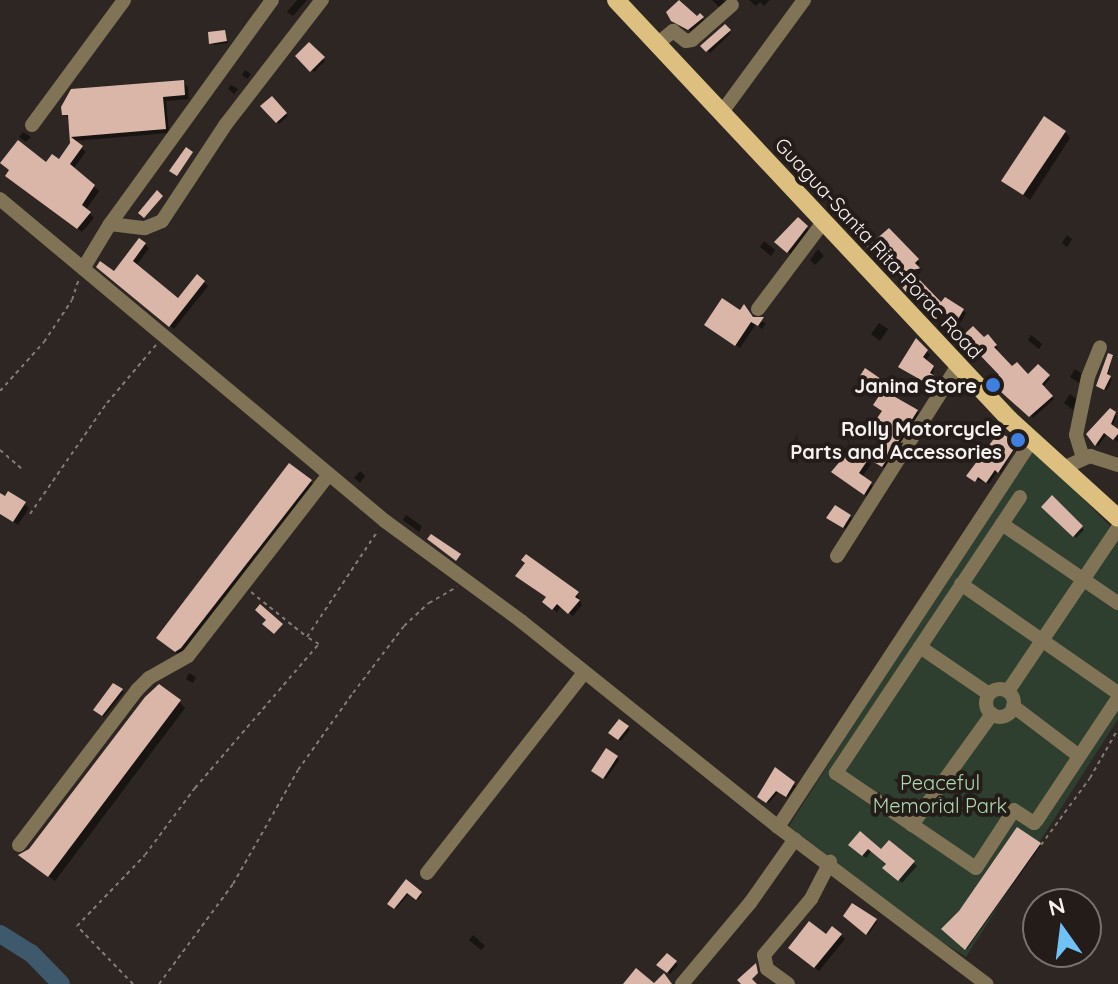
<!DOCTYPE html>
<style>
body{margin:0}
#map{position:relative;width:1118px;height:984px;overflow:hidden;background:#2d2623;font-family:Quicksand,sans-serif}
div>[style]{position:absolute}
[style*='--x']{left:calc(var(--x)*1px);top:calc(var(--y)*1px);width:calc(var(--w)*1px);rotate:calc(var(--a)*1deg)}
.green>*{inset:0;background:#2e3e2f}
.shadow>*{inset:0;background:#0007}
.river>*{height:18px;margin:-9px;padding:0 9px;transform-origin:9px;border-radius:9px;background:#3e586c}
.building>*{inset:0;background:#d9b6a8}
.path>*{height:2px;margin-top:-1px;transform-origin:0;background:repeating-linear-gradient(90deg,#827c79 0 4px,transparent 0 8px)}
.minor>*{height:14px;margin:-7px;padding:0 7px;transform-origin:7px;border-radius:7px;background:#817355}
.minor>.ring{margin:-7px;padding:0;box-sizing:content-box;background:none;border:14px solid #817355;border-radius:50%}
.major>*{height:18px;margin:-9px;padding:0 9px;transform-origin:9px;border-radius:9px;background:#ddc07f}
.dots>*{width:22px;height:22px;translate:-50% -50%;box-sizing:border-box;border:4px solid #231c19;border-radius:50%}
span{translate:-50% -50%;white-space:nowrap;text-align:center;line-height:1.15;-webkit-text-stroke:8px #231c19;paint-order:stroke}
.street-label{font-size:20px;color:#f7f2f0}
.poi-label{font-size:20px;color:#f7f2f0;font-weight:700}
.right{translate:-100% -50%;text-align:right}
.park-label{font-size:20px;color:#addab0}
.north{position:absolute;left:1022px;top:888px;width:80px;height:80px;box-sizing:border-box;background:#231c19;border:2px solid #78726f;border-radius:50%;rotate:346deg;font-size:22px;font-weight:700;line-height:32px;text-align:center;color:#f7f2f0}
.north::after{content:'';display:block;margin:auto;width:28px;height:36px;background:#70c2f4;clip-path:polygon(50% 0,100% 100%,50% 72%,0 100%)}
</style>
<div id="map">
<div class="green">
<i style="clip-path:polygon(1031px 446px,1118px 534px,1118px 719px,966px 957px,933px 936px,789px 826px)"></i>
</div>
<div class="shadow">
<i style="clip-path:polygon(297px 0,307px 0,293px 16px,287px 12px)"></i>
<i style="clip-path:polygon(712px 0,723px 0,725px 2px,719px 7px)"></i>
<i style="clip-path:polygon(749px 0,770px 0,764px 6px,760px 2px,756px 6px)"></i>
<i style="clip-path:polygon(681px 1px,697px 18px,700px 16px,704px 20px,691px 31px,676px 23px,668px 13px)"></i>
<i style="clip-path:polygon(725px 27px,731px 33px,710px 53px,703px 46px)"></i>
<i style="clip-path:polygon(225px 32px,228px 43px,214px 45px,211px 43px)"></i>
<i style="clip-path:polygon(309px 45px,325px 61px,314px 72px,298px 56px)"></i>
<i style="clip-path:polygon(245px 70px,251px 74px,247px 79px,242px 75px)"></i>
<i style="clip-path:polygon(183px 82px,188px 87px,189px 99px,166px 101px,169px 133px,73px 141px,86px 152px,73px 169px,99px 191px,86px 210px,94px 218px,82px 232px,12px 180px,59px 161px,72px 144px,70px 119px,64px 114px)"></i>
<i style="clip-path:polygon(231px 85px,238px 89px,234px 94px,228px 89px)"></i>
<i style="clip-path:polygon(271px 99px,288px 116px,279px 124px,263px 106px)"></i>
<i style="clip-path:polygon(23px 132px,31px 137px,26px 142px,19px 137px)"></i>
<i style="clip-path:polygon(1065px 132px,1070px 138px,1030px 200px,1004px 181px)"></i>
<i style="clip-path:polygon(798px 220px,810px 231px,792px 255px,777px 242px)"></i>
<i style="clip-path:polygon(889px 231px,920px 263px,916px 267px,921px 272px,915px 277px,942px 306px,945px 300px,966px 313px,961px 322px,928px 300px,925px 303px,913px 290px,910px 293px,903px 285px,909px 279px,883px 250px,877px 255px,870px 247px)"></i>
<i style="clip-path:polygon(1067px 235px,1072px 239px,1067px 247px,1062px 243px)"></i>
<i style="clip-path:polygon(140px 241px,149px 248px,136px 266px,179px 300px,204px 282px,208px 286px,174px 329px,103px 270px,115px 274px)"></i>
<i style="clip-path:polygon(764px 241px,775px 250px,771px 256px,760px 247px)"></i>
<i style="clip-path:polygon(818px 249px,824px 256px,815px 265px,810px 260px)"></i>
<i style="clip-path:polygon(753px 319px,766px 323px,762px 329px,756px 324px,740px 348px,711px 329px)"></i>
<i style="clip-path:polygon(879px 323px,888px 329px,880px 341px,871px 334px)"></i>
<i style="clip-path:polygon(1031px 335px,1042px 344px,1039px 349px,1028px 340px)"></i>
<i style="clip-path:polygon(988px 337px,998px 348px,995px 351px,1012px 369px,1028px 377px,1038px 367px,1050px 379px,1043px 387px,1054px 399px,1033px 418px,982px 355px,975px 362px,958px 343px)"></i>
<i style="clip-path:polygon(917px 341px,930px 355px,926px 361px,934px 368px,932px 377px,940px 383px,932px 395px,927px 391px,930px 385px)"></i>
<i style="clip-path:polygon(1112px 357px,1108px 377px,1112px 379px,1107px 390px,1101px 388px)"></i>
<i style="clip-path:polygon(1075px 369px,1082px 374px,1079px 383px,1070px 377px)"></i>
<i style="clip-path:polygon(1070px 394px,1076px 399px,1073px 410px,1064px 403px)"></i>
<i style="clip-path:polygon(917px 411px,919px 413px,884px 468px,874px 461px,891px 435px)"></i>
<i style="clip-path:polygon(1110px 411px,1117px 416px,1112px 427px,1118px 431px,1118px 442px,1107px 434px,1098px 446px,1089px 434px)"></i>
<i style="clip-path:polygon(1017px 445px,1001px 473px,998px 471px,989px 484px,970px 477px)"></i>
<i style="clip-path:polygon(867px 460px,871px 464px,862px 477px,874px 487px,868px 497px,837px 476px)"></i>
<i style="clip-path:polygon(360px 471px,365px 476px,360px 483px,354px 478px)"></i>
<i style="clip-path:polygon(310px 481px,316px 487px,182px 657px,165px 644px)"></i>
<i style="clip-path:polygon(9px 493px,29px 508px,18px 525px,0 513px,0 504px)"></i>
<i style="clip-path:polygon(1053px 498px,1084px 530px,1076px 538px,1044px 507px)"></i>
<i style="clip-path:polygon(406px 515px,422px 526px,419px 532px,403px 520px)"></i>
<i style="clip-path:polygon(850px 517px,852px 519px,846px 529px,831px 520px)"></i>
<i style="clip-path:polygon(577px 594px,582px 605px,573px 616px,561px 606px,557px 612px,545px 602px,548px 598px)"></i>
<i style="clip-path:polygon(189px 673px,196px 677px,193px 683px,186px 679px)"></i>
<i style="clip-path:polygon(114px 686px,124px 692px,104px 717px,96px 710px)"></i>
<i style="clip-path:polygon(179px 702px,185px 708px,55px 881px,27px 860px,31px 850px)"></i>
<i style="clip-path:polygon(620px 722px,630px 730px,621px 741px,611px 733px)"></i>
<i style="clip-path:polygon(617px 757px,619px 760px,606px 779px,596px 773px)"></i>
<i style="clip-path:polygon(776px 770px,796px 786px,788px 797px,779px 791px,769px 803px,760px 796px)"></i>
<i style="clip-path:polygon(1018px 830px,1041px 845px,967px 949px,944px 929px,960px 912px)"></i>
<i style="clip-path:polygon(889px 843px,917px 866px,902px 883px,872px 850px,866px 858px,851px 845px,882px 852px)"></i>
<i style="clip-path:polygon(407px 882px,422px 895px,418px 900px,409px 893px,396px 909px,390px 903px)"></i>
<i style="clip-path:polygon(876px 921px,877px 922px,868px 935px,862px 927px)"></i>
<i style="clip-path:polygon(833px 929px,845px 939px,819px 971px,794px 951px,826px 937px)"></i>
<i style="clip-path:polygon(473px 935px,485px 946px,481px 950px,469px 940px)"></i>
<i style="clip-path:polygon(667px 956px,678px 965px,670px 974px,659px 965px)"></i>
</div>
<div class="river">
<i style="--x:0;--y:934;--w:36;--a:32"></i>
<i style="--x:31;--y:953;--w:43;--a:45.9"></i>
</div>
<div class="building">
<i style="clip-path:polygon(679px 0,697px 16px,700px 13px,704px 17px,688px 30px,671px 21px,666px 12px)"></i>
<i style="clip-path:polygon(725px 24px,731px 30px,706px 52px,700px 46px)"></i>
<i style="clip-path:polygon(225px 30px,227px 41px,209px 44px,208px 32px)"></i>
<i style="clip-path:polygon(309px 42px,325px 57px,310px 72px,295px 56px)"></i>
<i style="clip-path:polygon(184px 80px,185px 95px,163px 97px,166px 129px,71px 137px,83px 146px,70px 164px,95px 185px,82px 205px,91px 212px,77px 229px,5px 176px,9px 170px,0 163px,18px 140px,46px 162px,52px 154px,59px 159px,70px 143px,68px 115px,62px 115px,61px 107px,71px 89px)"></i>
<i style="clip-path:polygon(272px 96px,287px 113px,276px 123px,260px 106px)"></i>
<i style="clip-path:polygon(1044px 116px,1066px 131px,1023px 195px,1001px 181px)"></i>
<i style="clip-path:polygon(186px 147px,193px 152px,177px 176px,169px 171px)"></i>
<i style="clip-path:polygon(157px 190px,163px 196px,144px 218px,138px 213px)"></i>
<i style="clip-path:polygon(798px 217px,808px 226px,787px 253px,774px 242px)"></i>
<i style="clip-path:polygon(889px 228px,919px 259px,915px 263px,920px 268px,914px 274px,941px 302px,945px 297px,964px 309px,957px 321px,924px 299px,921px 302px,909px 289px,906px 292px,900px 285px,906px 279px,901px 272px,879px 249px,873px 254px,867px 247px)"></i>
<i style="clip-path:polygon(139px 238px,146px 243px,133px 261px,178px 298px,197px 274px,205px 281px,169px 327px,96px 267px,100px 261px,114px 271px)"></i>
<i style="clip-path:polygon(722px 298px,740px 310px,744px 304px,753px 317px,764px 317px,758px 326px,751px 322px,735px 346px,704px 325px)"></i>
<i style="clip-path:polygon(973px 326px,984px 337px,988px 334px,997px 345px,994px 347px,1012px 366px,1017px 362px,1028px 374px,1038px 364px,1050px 375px,1042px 384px,1053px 396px,1029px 417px,991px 383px,999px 375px,979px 354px,971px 361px,955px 343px)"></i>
<i style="clip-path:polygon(916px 338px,928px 350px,923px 357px,934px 366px,930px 373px,938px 378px,928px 393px,924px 391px,928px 384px,898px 367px)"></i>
<i style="clip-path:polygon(1108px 353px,1113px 355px,1107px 374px,1111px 376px,1104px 390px,1096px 386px)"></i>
<i style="clip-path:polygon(865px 368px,881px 379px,874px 389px,858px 379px)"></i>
<i style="clip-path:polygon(883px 390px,918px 410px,882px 467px,869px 459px,889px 435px,873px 424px,882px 411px,873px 405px)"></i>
<i style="clip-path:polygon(1110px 408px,1116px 412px,1111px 424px,1118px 429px,1118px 434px,1113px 440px,1104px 433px,1095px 446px,1086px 434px)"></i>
<i style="clip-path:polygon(999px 432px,1018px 443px,998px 473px,995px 470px,986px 483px,978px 477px,975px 482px,966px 476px)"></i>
<i style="clip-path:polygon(852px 447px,869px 458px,859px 473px,872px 482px,864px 495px,831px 472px)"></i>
<i style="clip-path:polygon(289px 463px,312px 480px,181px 648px,175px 652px,156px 638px)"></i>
<i style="clip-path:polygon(8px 491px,26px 502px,13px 522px,0 514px,0 493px,5px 496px)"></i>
<i style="clip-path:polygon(1052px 495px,1083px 526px,1073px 537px,1041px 507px)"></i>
<i style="clip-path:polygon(835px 505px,851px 515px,843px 528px,826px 518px)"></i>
<i style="clip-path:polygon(431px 534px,461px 554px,456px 561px,427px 539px)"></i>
<i style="clip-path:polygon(526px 554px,579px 592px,575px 597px,580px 600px,568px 614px,557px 604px,552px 610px,542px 602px,546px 597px,515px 576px,525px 563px,521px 560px)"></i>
<i style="clip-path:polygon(260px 604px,283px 624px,274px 634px,262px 624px,266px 620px,255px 610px)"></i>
<i style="clip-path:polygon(113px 683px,123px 689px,102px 716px,93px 710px)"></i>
<i style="clip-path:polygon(159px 684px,181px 700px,48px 877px,18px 855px,29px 849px,145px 697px)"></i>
<i style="clip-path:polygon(619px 719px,629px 726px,618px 740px,608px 733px)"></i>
<i style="clip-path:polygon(606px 748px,618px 756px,603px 779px,591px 771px)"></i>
<i style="clip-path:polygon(775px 767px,795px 782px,786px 797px,776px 791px,766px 803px,757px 797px)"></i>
<i style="clip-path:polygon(1017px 827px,1041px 843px,965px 950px,941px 929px,959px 911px)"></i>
<i style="clip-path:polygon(860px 831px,881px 849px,889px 840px,915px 861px,898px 881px,882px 868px,886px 864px,868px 849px,862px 856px,848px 845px)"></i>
<i style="clip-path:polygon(406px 879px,422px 892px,416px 900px,407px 893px,394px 909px,387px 904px)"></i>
<i style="clip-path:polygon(852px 903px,877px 919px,866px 935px,843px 916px)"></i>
<i style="clip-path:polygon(809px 921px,826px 934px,832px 926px,842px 934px,814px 968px,788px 948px)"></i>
<i style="clip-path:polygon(667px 953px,677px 961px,667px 973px,656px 965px)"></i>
<i style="clip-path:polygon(756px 963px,758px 973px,752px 979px,757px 984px,741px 984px,737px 980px)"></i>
<i style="clip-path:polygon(636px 968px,654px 983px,664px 973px,672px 984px,623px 984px)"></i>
</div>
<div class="path">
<i style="--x:0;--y:391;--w:66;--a:-48.1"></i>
<i style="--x:44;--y:342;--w:50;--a:-56.3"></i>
<i style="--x:72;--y:300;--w:22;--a:-72"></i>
<i style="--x:0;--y:450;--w:28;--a:41"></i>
<i style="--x:30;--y:514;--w:135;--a:-55.3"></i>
<i style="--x:107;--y:403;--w:76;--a:-49.8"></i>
<i style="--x:251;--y:592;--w:72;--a:38.8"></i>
<i style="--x:307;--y:637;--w:126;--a:-56.3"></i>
<i style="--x:1041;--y:845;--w:83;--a:-53.8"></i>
<i style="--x:1090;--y:778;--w:56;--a:-60.3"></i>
<i style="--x:133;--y:984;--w:81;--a:-134"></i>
<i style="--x:77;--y:926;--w:98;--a:-46.2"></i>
<i style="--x:145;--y:855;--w:84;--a:-53.3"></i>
<i style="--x:195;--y:788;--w:190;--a:-49.3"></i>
<i style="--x:319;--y:644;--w:14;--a:-150"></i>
<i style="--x:159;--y:984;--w:124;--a:-53.5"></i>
<i style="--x:233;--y:884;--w:131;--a:-60.3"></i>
<i style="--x:298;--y:770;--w:95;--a:-54.5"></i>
<i style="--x:353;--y:693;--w:84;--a:-52.7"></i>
<i style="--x:404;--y:626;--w:34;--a:-43"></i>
<i style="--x:429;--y:603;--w:32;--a:-30"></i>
</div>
<div class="minor">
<i style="--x:657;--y:44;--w:21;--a:-39"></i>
<i style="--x:673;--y:31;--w:16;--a:38"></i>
<i style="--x:686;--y:41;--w:6;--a:-9"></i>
<i style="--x:692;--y:40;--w:53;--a:-41.2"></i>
<i style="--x:722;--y:112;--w:139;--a:-53.8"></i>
<i style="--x:32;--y:125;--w:155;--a:-53.6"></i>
<i style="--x:0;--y:199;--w:502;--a:39.91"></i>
<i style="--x:385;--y:521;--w:169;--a:36.3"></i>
<i style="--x:521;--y:621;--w:329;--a:38.7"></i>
<i style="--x:778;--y:827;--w:261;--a:37"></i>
<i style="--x:110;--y:224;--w:35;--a:7"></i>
<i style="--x:145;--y:228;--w:18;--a:-22"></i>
<i style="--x:162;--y:221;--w:116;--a:-56.6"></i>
<i style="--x:226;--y:124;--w:157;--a:-52.3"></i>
<i style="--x:84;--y:267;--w:50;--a:-58.8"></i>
<i style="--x:110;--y:224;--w:276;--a:-54.1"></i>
<i style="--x:758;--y:309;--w:110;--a:-53.1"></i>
<i style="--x:1083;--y:458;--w:24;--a:-107"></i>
<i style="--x:1076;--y:435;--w:59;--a:-78.3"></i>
<i style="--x:1088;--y:377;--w:32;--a:-68"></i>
<i style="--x:1063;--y:468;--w:30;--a:-24"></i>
<i style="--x:1090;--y:456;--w:29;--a:18"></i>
<i style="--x:1020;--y:497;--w:332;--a:123.7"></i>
<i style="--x:836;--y:773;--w:169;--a:34.2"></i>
<i style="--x:976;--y:868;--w:69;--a:-56.8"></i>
<i style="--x:1014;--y:810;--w:24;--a:33"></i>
<i style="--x:1034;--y:823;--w:4;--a:-45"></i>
<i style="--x:1037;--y:820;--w:146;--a:-56.4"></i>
<i style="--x:1002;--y:524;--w:140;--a:34.3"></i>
<i style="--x:837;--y:556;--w:226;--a:-57.6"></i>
<i style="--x:961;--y:584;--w:191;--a:34.8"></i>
<i style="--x:920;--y:647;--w:83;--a:34.3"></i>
<i class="ring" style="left:986px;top:689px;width:14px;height:14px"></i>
<i style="--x:1008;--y:691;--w:197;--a:-56"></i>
<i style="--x:1013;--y:706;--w:83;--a:37.1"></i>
<i style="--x:912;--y:825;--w:137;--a:-54.2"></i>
<i style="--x:778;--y:827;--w:463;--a:-56.7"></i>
<i style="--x:19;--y:845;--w:195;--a:-52.7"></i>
<i style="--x:137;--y:690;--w:17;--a:-45"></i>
<i style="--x:149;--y:678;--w:45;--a:-29.4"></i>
<i style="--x:188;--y:656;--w:230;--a:-52.2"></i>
<i style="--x:427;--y:873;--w:254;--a:-51.9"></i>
<i style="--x:682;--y:984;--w:106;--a:-50"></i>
<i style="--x:750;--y:903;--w:78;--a:-54.9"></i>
<i style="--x:788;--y:984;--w:26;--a:-144"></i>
<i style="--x:767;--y:969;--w:14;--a:-102"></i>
<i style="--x:764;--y:955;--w:73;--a:-50"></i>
<i style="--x:811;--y:899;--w:42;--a:-62.8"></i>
</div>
<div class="major">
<i style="--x:616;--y:0;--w:574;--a:46.83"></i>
<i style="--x:1009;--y:419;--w:147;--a:42.2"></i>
</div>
<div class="dots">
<i style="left:993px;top:385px;background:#3f7fe0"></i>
<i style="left:1018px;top:440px;background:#3f7fe0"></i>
</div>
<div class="street-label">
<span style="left:879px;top:248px;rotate:47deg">Guagua-Santa Rita-Porac Road</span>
</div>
<div class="poi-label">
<span class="right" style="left:977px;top:385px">Janina Store</span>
<span class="right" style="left:1002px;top:440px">Rolly Motorcycle<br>Parts and Accessories</span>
</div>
<div class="park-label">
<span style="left:940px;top:794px">Peaceful<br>Memorial Park</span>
</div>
<div class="north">N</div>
</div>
